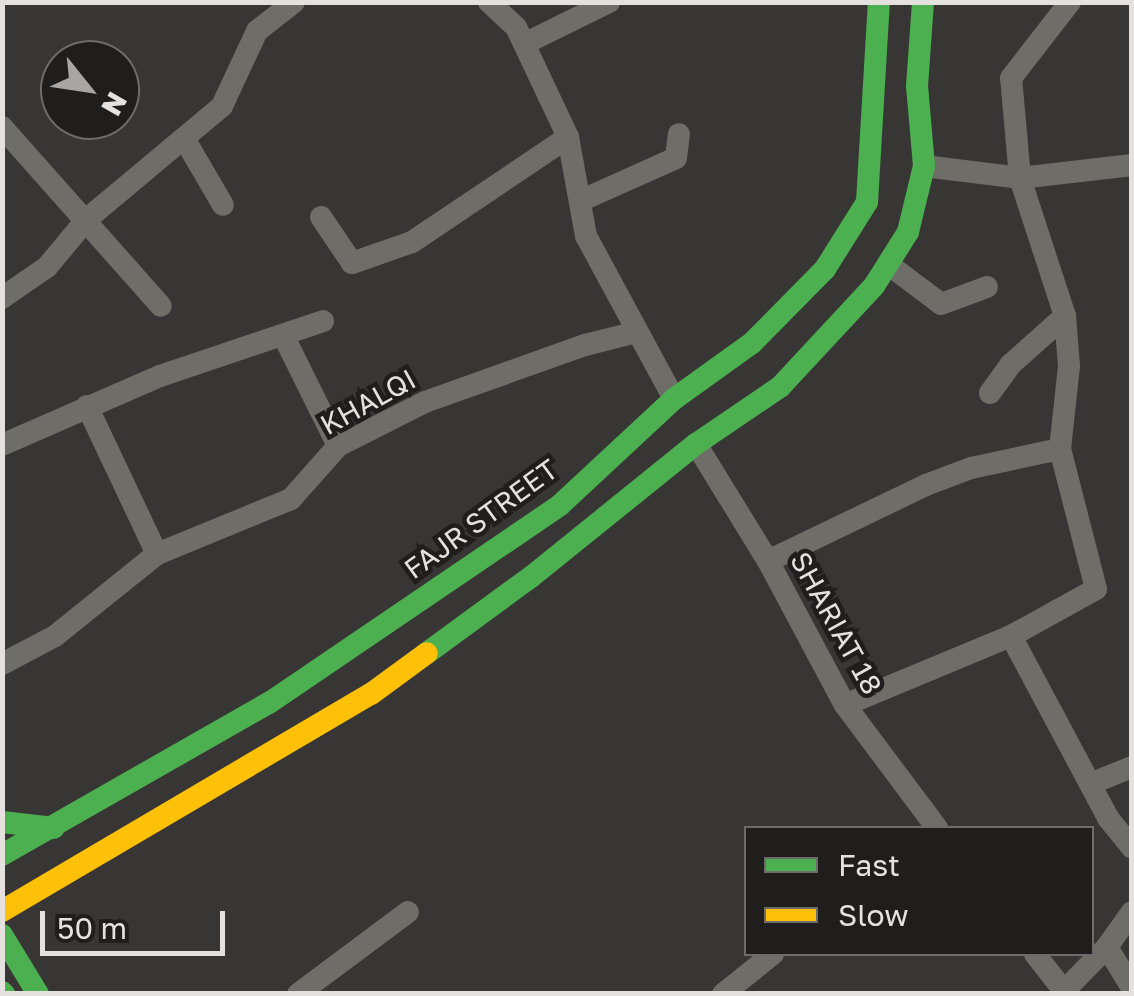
<!DOCTYPE html>
<style>
body{margin:0}
#map{position:relative;width:1134px;height:996px;overflow:hidden;background:#383634;font-family:"Golos Text",sans-serif}
div>[style]{position:absolute}
[style*='--x']{left:calc(var(--x)*1px);top:calc(var(--y)*1px);width:calc(var(--w)*1px);rotate:calc(var(--a)*1deg)}
.street>*{height:22px;margin:-11px;padding:0 11px;transform-origin:11px;border-radius:11px;background:#6e6d68}
.fast>*{height:22px;margin:-11px;padding:0 11px;transform-origin:11px;border-radius:11px;background:#4caf50}
.slow>*{height:22px;margin:-11px;padding:0 11px;transform-origin:11px;border-radius:11px;background:#ffc107}
span{translate:-50% -50%;white-space:nowrap;text-align:center;line-height:1.15;-webkit-text-stroke:9px #201e1c;paint-order:stroke}
.street-label{font-size:28px;color:#e4e1df}
.frame{position:absolute;inset:0;border:5px solid #e4e1df;pointer-events:none}
.legend{position:absolute;left:744px;top:826px;width:350px;height:130px;box-sizing:border-box;background:#201e1c;border:2px solid #6e6c6a;margin:0;padding:12px 18px;list-style:none;font-size:30px;color:#e4e1df}
.legend li{display:flex;align-items:center;gap:20px;height:50px}
.legend b{width:50px;border:2px solid #6e6c6a}
.north{position:absolute;left:40px;top:40px;width:100px;height:100px;box-sizing:border-box;background:#201e1c;border:2px solid #6e6c6a;border-radius:50%;rotate:120deg;font-size:28px;font-weight:700;line-height:40px;text-align:center;color:#e4e1df}
.north::after{content:'';display:block;margin:auto;width:35px;height:45px;background:#a8a5a3;clip-path:polygon(50% 0,100% 100%,50% 72%,0 100%)}
.scale{position:absolute;left:40px;top:911px;width:185px;height:45px;box-sizing:border-box;border:5px solid #e4e1df;border-top:0;padding-left:12px;font-size:30px;line-height:35px;white-space:nowrap;color:#e4e1df;-webkit-text-stroke:8px #201e1c;paint-order:stroke}
</style>
<div id="map">
<div class="street">
<i style="--x:489;--y:2;--w:37;--a:43"></i>
<i style="--x:516;--y:27;--w:122;--a:64.7"></i>
<i style="--x:568;--y:137;--w:101;--a:79.7"></i>
<i style="--x:586;--y:236;--w:185;--a:61.6"></i>
<i style="--x:524;--y:44;--w:95;--a:-26.3"></i>
<i style="--x:2;--y:127;--w:239;--a:48.4"></i>
<i style="--x:185;--y:140;--w:75;--a:59.7"></i>
<i style="--x:924;--y:166;--w:97;--a:7.1"></i>
<i style="--x:1020;--y:178;--w:113;--a:-6.6"></i>
<i style="--x:580;--y:201;--w:105;--a:-24.1"></i>
<i style="--x:676;--y:158;--w:24;--a:-83"></i>
<i style="--x:321;--y:217;--w:55;--a:56"></i>
<i style="--x:352;--y:263;--w:64;--a:-19.3"></i>
<i style="--x:412;--y:242;--w:188;--a:-33.9"></i>
<i style="--x:888;--y:264;--w:66;--a:37"></i>
<i style="--x:941;--y:304;--w:49;--a:-20.3"></i>
<i style="--x:2;--y:298;--w:55;--a:-34.6"></i>
<i style="--x:47;--y:267;--w:62;--a:-50.2"></i>
<i style="--x:87;--y:219;--w:176;--a:-39.9"></i>
<i style="--x:222;--y:106;--w:83;--a:-65"></i>
<i style="--x:257;--y:31;--w:47;--a:-38.1"></i>
<i style="--x:283;--y:335;--w:124;--a:63.6"></i>
<i style="--x:990;--y:393;--w:34;--a:-54"></i>
<i style="--x:1010;--y:365;--w:74;--a:-41.7"></i>
<i style="--x:87;--y:406;--w:164;--a:64.7"></i>
<i style="--x:696;--y:444;--w:137;--a:58.4"></i>
<i style="--x:768;--y:561;--w:163;--a:61.9"></i>
<i style="--x:845;--y:705;--w:154;--a:53.2"></i>
<i style="--x:2;--y:445;--w:172;--a:-23.6"></i>
<i style="--x:160;--y:376;--w:172;--a:-18.6"></i>
<i style="--x:768;--y:561;--w:175;--a:-25.7"></i>
<i style="--x:926;--y:485;--w:48;--a:-20.7"></i>
<i style="--x:971;--y:468;--w:91;--a:-12.1"></i>
<i style="--x:1011;--y:636;--w:206;--a:61.9"></i>
<i style="--x:1108;--y:818;--w:38;--a:51"></i>
<i style="--x:2;--y:664;--w:60;--a:-27.8"></i>
<i style="--x:55;--y:636;--w:131;--a:-38.8"></i>
<i style="--x:157;--y:554;--w:145;--a:-22.3"></i>
<i style="--x:291;--y:499;--w:71;--a:-48.4"></i>
<i style="--x:338;--y:446;--w:97;--a:-26.8"></i>
<i style="--x:425;--y:402;--w:170;--a:-19.6"></i>
<i style="--x:585;--y:345;--w:54;--a:-14"></i>
<i style="--x:845;--y:705;--w:180;--a:-22.6"></i>
<i style="--x:1011;--y:636;--w:97;--a:-28.9"></i>
<i style="--x:1096;--y:589;--w:145;--a:-104.4"></i>
<i style="--x:1060;--y:449;--w:83;--a:-83.8"></i>
<i style="--x:1069;--y:366;--w:50;--a:-94.6"></i>
<i style="--x:1065;--y:316;--w:145;--a:-108.1"></i>
<i style="--x:1020;--y:178;--w:100;--a:-95.1"></i>
<i style="--x:1011;--y:78;--w:96;--a:-52.2"></i>
<i style="--x:1090;--y:784;--w:45;--a:-22"></i>
<i style="--x:1107;--y:947;--w:48;--a:58.6"></i>
<i style="--x:1035;--y:954;--w:47;--a:51.9"></i>
<i style="--x:298;--y:994;--w:137;--a:-36.7"></i>
<i style="--x:723;--y:994;--w:64;--a:-38.7"></i>
<i style="--x:1061;--y:994;--w:66;--a:-45.6"></i>
<i style="--x:1107;--y:947;--w:43;--a:-54.5"></i>
</div>
<div class="fast">
<i style="--x:427;--y:653;--w:129;--a:-36.2"></i>
<i style="--x:531;--y:577;--w:212;--a:-38.9"></i>
<i style="--x:696;--y:444;--w:102;--a:-34.2"></i>
<i style="--x:780;--y:387;--w:138;--a:-47.1"></i>
<i style="--x:874;--y:286;--w:64;--a:-57.8"></i>
<i style="--x:908;--y:232;--w:68;--a:-76.4"></i>
<i style="--x:924;--y:166;--w:80;--a:-95"></i>
<i style="--x:917;--y:86;--w:84;--a:-85.9"></i>
<i style="--x:2;--y:822;--w:52;--a:6.6"></i>
<i style="--x:2;--y:855;--w:307;--a:-29.7"></i>
<i style="--x:269;--y:703;--w:352;--a:-34.2"></i>
<i style="--x:560;--y:505;--w:156;--a:-42.9"></i>
<i style="--x:674;--y:399;--w:96;--a:-35.7"></i>
<i style="--x:752;--y:343;--w:104;--a:-45.4"></i>
<i style="--x:825;--y:269;--w:79;--a:-57.9"></i>
<i style="--x:867;--y:202;--w:200;--a:-86.6"></i>
<i style="--x:2;--y:935;--w:69;--a:58.6"></i>
<i style="--x:2;--y:992;--w:3;--a:45"></i>
</div>
<div class="slow">
<i style="--x:2;--y:911;--w:428;--a:-30.5"></i>
<i style="--x:371;--y:694;--w:69;--a:-36.2"></i>
</div>
<div class="street-label">
<span style="left:368px;top:402px;rotate:-29deg">KHALQI</span>
<span style="left:481px;top:519px;rotate:-36deg">FAJR STREET</span>
<span style="left:836px;top:623px;rotate:61deg">SHARIAT 18</span>
</div>
<div class="frame"></div>
<ul class="legend">
<li><b style="height:12px;background:#4caf50"></b>Fast</li>
<li><b style="height:12px;background:#ffc107"></b>Slow</li>
</ul>
<div class="north">N</div>
<div class="scale">50 m</div>
</div>
